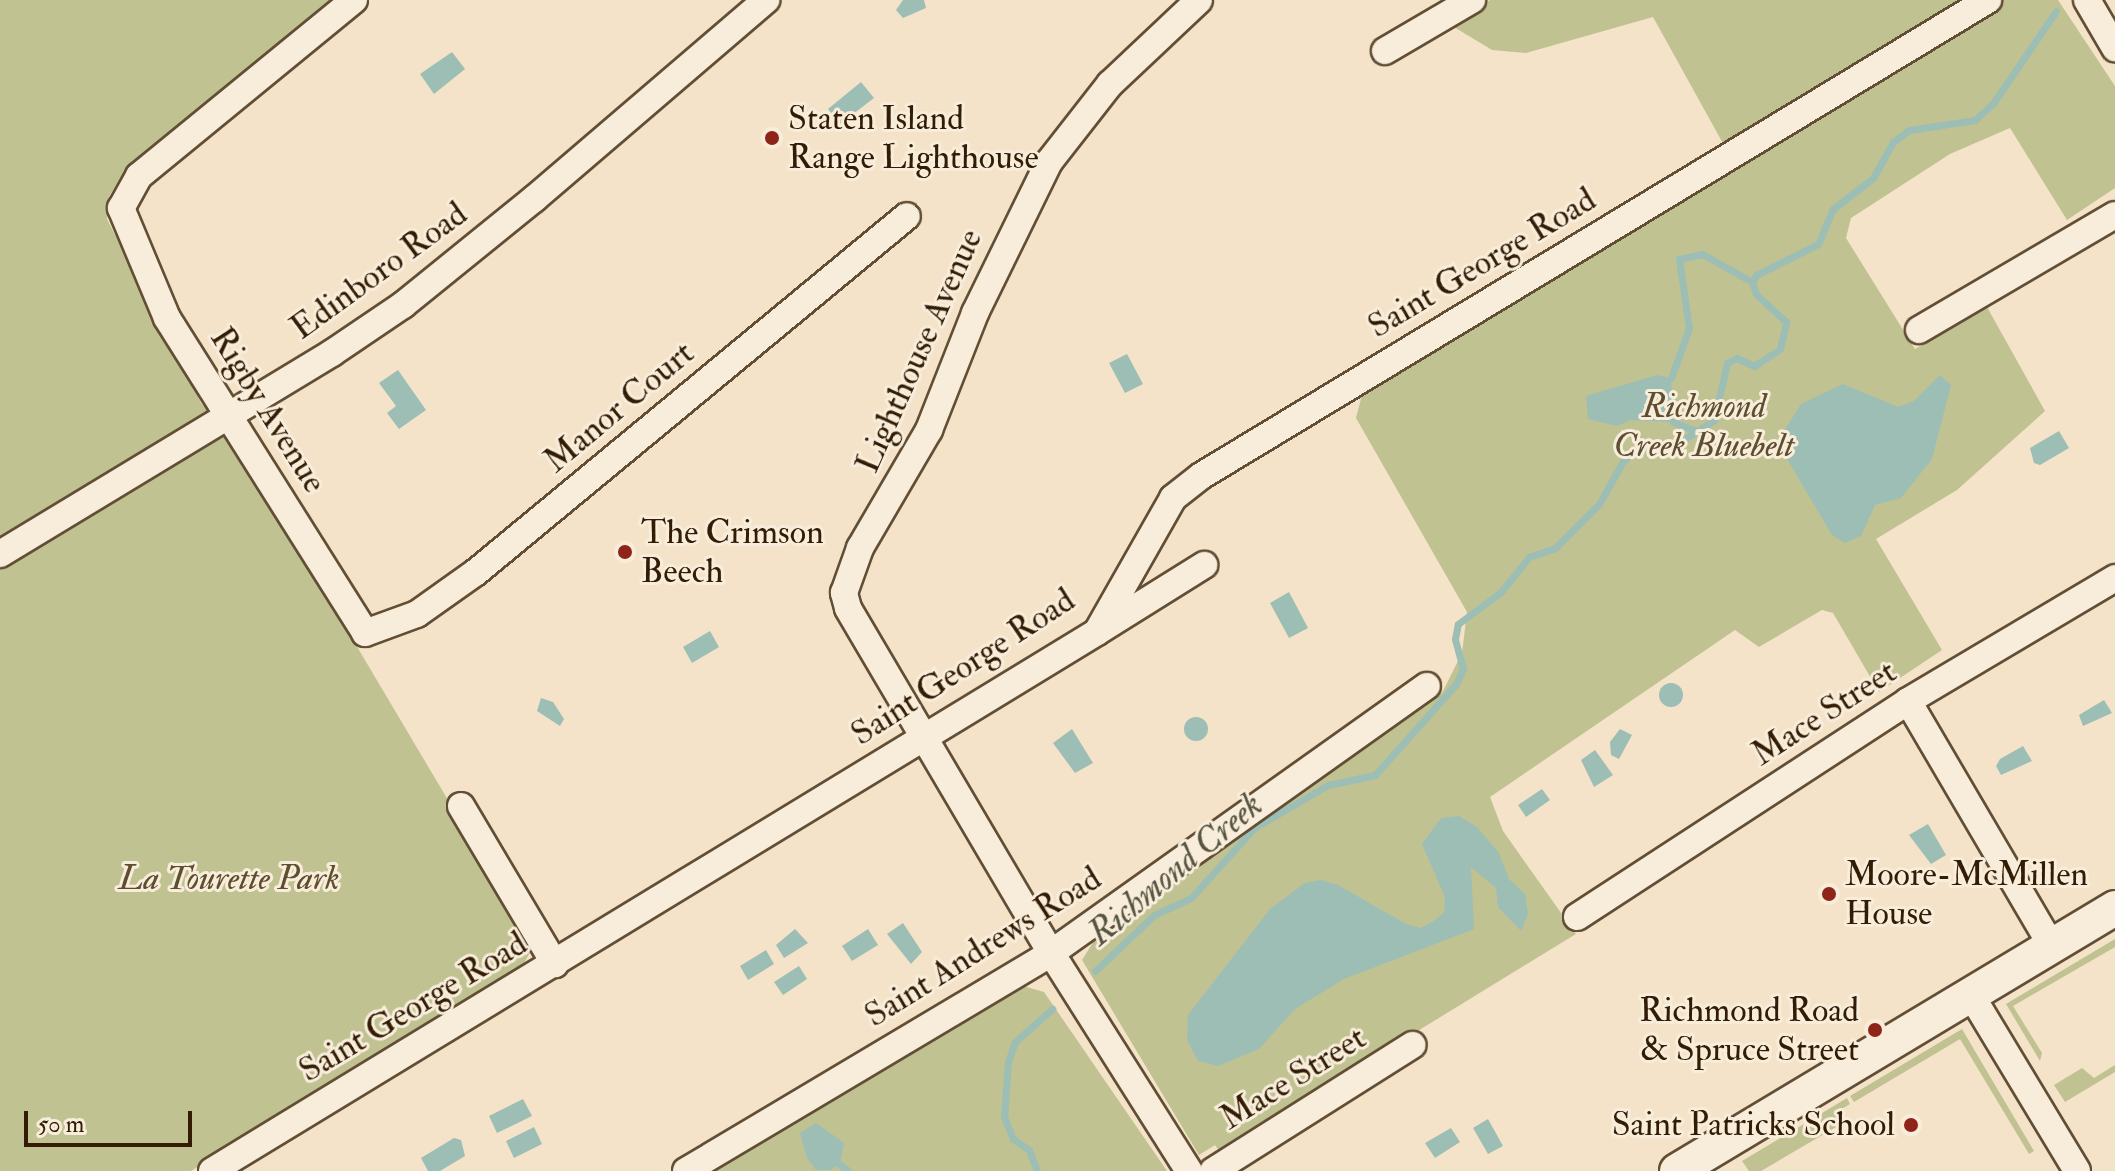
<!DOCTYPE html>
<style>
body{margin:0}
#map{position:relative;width:2115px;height:1171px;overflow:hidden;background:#f4e3c8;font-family:"IM FELL Double Pica",serif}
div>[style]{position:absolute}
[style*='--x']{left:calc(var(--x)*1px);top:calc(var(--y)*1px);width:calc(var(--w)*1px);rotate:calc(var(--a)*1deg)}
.green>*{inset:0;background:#c0c292}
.water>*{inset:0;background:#9cbeb5}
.round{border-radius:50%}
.stream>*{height:7px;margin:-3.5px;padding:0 3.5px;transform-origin:3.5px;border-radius:3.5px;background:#9cbeb5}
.roads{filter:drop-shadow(2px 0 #624e35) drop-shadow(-2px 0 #624e35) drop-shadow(0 2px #624e35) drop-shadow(0 -2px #624e35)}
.minor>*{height:26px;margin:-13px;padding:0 13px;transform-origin:13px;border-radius:13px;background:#f8eddb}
.tertiary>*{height:34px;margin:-17px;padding:0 17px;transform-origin:17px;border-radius:17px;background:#f8eddb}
.dots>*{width:22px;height:22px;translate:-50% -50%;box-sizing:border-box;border:4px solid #f8eddb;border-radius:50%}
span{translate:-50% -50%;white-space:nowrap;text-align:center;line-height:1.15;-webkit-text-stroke:6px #f8eddb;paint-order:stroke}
.poi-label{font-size:34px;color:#321c04}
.left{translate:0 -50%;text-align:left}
.right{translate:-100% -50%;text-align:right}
.street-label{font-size:34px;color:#321c04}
.park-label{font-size:34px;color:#5d4e2f;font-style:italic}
.water-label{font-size:36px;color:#575542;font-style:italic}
.scale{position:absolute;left:24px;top:1111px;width:168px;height:36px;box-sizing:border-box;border:4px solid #321c04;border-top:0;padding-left:10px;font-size:24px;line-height:28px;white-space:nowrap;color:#321c04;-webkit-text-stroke:6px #f8eddb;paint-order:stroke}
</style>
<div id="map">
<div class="green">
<i style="clip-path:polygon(0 0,334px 0,120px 178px,108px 198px,107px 219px,201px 403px,235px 441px,534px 945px,522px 967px,191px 1171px,0 1171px)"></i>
<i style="clip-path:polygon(1490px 0,1962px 0,1725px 147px,1653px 17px,1526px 53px,1492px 50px,1449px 24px)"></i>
<i style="clip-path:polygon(2002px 0,2058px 0,2115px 86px,2115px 188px,2067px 220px,2010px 128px,1950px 154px,1851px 218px,1846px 238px,1915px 349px,1987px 307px,2045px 411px,1957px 490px,1876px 539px,1942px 650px,1879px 692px,1833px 613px,1822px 610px,1759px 647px,1735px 630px,1490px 797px,1503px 831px,1576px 934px,1220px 1152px,1215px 1145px,1199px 1155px,1082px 960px,1097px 936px,1442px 693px,1462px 653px,1467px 612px,1356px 418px,1364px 387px,1819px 117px)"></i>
<i style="clip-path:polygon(2115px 939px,2115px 947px,2013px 1006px,2042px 1053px,2040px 1061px,2006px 1004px)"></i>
<i style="clip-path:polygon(1020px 985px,1044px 992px,1167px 1171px,711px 1171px)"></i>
<i style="clip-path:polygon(1962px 1029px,2034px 1151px,2029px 1154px,1960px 1039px,1854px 1102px,1850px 1096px)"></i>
<i style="clip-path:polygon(2115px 1065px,2115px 1072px,2065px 1102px,2054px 1085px,2082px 1068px,2094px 1078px)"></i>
<i style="clip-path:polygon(1847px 1098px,1850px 1104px,1837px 1112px,1843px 1123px,1761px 1171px,1749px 1171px,1742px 1161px)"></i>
</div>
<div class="water">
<i style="clip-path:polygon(903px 0,924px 0,926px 8px,903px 18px,896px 10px)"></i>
<i style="clip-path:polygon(452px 52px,465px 69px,434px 94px,420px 74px)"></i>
<i style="clip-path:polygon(861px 82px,874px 98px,840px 124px,828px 109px)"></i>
<i style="clip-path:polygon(1127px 354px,1143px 384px,1125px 393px,1109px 363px)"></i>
<i style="clip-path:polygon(398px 370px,426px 410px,399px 429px,387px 413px,396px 406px,379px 383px)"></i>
<i style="clip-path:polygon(1657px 375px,1671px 378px,1673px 422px,1631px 420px,1617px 426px,1588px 419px,1586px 396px)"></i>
<i style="clip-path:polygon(1940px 375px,1951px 385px,1932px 459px,1901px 498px,1875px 505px,1861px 536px,1845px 543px,1832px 535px,1781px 449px,1786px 428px,1801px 404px,1843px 384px,1898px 407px,1914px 401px)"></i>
<i style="clip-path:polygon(2059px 431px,2069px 448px,2040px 465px,2034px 463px,2030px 448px)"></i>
<i style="clip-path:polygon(1289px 592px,1308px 628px,1289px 638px,1270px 603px)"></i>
<i style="clip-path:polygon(710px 631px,719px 647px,692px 663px,683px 647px)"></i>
<i class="round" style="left:1659px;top:683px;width:24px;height:24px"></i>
<i style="clip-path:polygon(541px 698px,553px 702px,564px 719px,560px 726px,537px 711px)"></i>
<i style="clip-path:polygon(2104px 700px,2112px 713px,2083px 726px,2079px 715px)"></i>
<i class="round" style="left:1184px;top:717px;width:24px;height:24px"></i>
<i style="clip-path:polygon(1072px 729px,1093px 763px,1075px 773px,1053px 743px)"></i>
<i style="clip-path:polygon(1620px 729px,1632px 735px,1619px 759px,1611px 755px,1610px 742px)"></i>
<i style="clip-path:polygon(2023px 746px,2032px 761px,2001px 775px,1996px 766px,2000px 759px)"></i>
<i style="clip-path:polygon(1595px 750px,1613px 775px,1594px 787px,1581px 760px)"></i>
<i style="clip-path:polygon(1542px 789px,1550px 800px,1526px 817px,1518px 805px)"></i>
<i style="clip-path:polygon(1459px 816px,1477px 827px,1499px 853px,1509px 879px,1525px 894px,1528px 914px,1521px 931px,1498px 907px,1496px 888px,1471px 867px,1474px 929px,1344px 979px,1295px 1009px,1259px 1049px,1218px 1066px,1198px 1061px,1187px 1040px,1188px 1015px,1270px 909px,1305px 883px,1321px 880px,1338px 885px,1406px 924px,1420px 928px,1434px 921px,1444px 912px,1445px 897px,1422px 844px,1441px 818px)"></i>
<i style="clip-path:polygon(1928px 824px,1946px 855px,1931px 864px,1909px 835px)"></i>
<i style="clip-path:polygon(903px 923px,922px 952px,911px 964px,887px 934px)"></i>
<i style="clip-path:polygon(795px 929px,808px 943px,784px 958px,776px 945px)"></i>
<i style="clip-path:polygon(868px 929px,878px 945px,852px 961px,842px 946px)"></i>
<i style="clip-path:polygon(766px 950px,774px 964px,748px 980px,740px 966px)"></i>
<i style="clip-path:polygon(799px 966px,807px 979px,783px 995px,774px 982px)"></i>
<i style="clip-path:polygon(523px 1099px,532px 1116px,497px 1133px,489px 1116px)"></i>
<i style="clip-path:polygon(1488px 1119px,1503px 1146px,1488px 1154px,1473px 1128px)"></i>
<i style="clip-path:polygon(816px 1123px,844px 1143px,840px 1163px,830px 1170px,816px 1170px,807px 1158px,800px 1133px)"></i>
<i style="clip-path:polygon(534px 1127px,542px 1144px,514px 1158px,506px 1141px)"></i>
<i style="clip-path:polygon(1451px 1128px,1460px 1142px,1435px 1158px,1425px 1143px)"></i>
<i style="clip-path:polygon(454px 1138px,461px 1140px,465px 1156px,440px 1171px,428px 1171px,421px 1158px)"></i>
</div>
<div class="stream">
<i style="--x:1671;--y:378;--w:53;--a:-70.2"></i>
<i style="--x:1689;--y:328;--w:70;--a:-98.2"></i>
<i style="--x:1679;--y:259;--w:24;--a:-12"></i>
<i style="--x:1702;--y:254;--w:57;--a:29.2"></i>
<i style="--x:1673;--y:422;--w:30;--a:21"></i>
<i style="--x:1095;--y:971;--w:81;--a:-43.5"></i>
<i style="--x:1154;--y:915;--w:41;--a:-24.7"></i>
<i style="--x:1191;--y:898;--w:94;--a:-48"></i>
<i style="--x:1254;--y:828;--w:86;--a:-30.2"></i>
<i style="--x:1328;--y:785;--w:48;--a:-12"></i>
<i style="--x:1375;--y:775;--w:122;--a:-48.3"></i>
<i style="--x:1456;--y:684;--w:17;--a:-65"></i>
<i style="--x:1463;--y:669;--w:31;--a:-105"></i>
<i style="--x:1455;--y:639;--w:15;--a:-79"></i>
<i style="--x:1458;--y:624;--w:54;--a:-36.7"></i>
<i style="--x:1501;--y:592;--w:45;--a:-51.3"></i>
<i style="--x:1529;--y:557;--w:28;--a:-19"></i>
<i style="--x:1555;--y:548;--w:62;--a:-45"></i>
<i style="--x:1599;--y:504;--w:49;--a:-60.8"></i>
<i style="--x:1623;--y:461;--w:19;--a:-39"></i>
<i style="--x:1638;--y:449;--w:36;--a:-5"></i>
<i style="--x:1674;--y:446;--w:48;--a:-33"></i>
<i style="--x:1714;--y:420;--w:58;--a:-77.2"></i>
<i style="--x:1727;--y:363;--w:11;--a:-27"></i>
<i style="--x:1737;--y:358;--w:19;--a:25"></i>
<i style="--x:1754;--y:366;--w:31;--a:-33"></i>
<i style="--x:1780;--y:349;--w:28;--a:-77"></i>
<i style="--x:1786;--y:322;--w:41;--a:-137"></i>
<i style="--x:1756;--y:294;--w:13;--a:-108"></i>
<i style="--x:1752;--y:282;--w:8;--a:-60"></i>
<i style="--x:1756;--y:275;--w:69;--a:-26.6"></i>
<i style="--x:1818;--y:244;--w:38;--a:-67"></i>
<i style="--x:1833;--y:209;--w:51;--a:-37.8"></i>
<i style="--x:1873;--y:178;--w:41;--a:-60.9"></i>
<i style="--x:1893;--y:142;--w:20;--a:-37"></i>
<i style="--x:1909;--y:130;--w:67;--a:-8.6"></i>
<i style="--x:1975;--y:120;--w:26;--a:-43"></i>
<i style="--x:1994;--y:102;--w:110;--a:-55.7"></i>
<i style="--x:831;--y:1158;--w:21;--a:37"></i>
<i style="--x:1037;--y:1171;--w:22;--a:-111"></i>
<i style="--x:1029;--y:1150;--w:19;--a:-145"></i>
<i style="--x:1013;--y:1139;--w:24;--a:-112"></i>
<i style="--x:1004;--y:1117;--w:55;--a:-85.8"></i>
<i style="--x:1008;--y:1062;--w:21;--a:-71"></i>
<i style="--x:1015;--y:1042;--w:50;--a:-41.7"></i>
</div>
<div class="roads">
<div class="minor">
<i style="--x:354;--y:0;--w:278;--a:140.7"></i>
<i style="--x:139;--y:176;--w:37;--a:119"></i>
<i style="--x:121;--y:208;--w:119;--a:67.3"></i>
<i style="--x:167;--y:318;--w:372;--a:57.8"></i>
<i style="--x:365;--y:633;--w:55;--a:-20.1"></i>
<i style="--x:417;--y:614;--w:71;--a:-35.3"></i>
<i style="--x:475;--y:573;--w:560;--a:-39.57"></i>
<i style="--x:2087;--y:0;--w:56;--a:59.7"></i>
<i style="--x:1385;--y:51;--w:101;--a:-30.4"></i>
<i style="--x:1919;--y:330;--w:227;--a:-30.4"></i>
<i style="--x:0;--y:554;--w:388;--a:-31.2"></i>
<i style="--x:332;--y:353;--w:86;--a:-34.1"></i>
<i style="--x:403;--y:305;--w:169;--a:-39"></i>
<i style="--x:534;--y:199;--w:306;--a:-40.6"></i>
<i style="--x:1100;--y:630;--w:123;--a:-32"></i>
<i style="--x:1908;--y:701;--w:284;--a:59.6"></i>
<i style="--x:461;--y:806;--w:184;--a:59.3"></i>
<i style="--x:1577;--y:917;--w:395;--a:-33.1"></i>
<i style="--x:1908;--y:701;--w:241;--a:-30.7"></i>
<i style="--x:1971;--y:995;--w:205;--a:58.9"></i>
<i style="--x:212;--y:1171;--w:1036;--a:-31.34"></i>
<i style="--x:1097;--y:632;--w:154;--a:-60.4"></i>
<i style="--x:1173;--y:498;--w:36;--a:-38"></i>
<i style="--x:1201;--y:476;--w:920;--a:-31.17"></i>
<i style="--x:686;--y:1171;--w:425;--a:-30.8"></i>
<i style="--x:1051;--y:953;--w:461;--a:-35.4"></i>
<i style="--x:1189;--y:1171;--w:258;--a:-122.3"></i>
<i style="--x:1051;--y:953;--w:400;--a:-120.5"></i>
<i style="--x:848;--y:608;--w:16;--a:-105"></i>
<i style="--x:844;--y:593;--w:48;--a:-70.4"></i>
<i style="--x:860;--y:548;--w:137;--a:-59.7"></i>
<i style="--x:929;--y:430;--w:126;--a:-68.5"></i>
<i style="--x:975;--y:313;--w:168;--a:-63.9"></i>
<i style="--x:1049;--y:162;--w:99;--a:-52"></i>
<i style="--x:1110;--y:84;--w:122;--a:-43.3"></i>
<i style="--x:1213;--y:1171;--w:236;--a:-32.3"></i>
</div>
<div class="tertiary">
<i style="--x:1677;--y:1171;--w:511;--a:-30.98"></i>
</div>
</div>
<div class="dots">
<i style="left:772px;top:138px;background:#8f2418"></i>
<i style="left:625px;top:552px;background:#8f2418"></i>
<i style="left:1829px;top:894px;background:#8f2418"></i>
<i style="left:1875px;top:1030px;background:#8f2418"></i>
<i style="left:1911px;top:1125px;background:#8f2418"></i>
</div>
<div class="poi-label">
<span class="left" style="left:788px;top:138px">Staten Island<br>Range Lighthouse</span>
<span class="left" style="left:641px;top:552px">The Crimson<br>Beech</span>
<span class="left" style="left:1845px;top:894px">Moore-McMillen<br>House</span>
<span class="right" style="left:1859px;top:1030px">Richmond Road<br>&amp; Spruce Street</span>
<span class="right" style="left:1895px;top:1125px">Saint Patricks School</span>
</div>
<div class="street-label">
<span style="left:1482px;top:263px;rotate:-31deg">Saint George Road</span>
<span style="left:379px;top:271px;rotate:-36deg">Edinboro Road</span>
<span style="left:919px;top:351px;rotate:-66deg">Lighthouse Avenue</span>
<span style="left:619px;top:407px;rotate:-40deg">Manor Court</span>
<span style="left:268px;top:410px;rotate:58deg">Rigby Avenue</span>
<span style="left:963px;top:667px;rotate:-33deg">Saint George Road</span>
<span style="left:1824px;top:713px;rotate:-33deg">Mace Street</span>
<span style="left:983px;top:947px;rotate:-32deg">Saint Andrews Road</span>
<span style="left:413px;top:1007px;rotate:-31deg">Saint George Road</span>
<span style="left:1293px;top:1078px;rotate:-32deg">Mace Street</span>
</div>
<div class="park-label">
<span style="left:1704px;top:426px">Richmond<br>Creek Bluebelt</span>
<span style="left:229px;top:879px">La Tourette Park</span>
</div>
<div class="water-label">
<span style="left:1175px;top:869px;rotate:-40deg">Richmond Creek</span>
</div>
<div class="scale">50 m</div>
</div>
